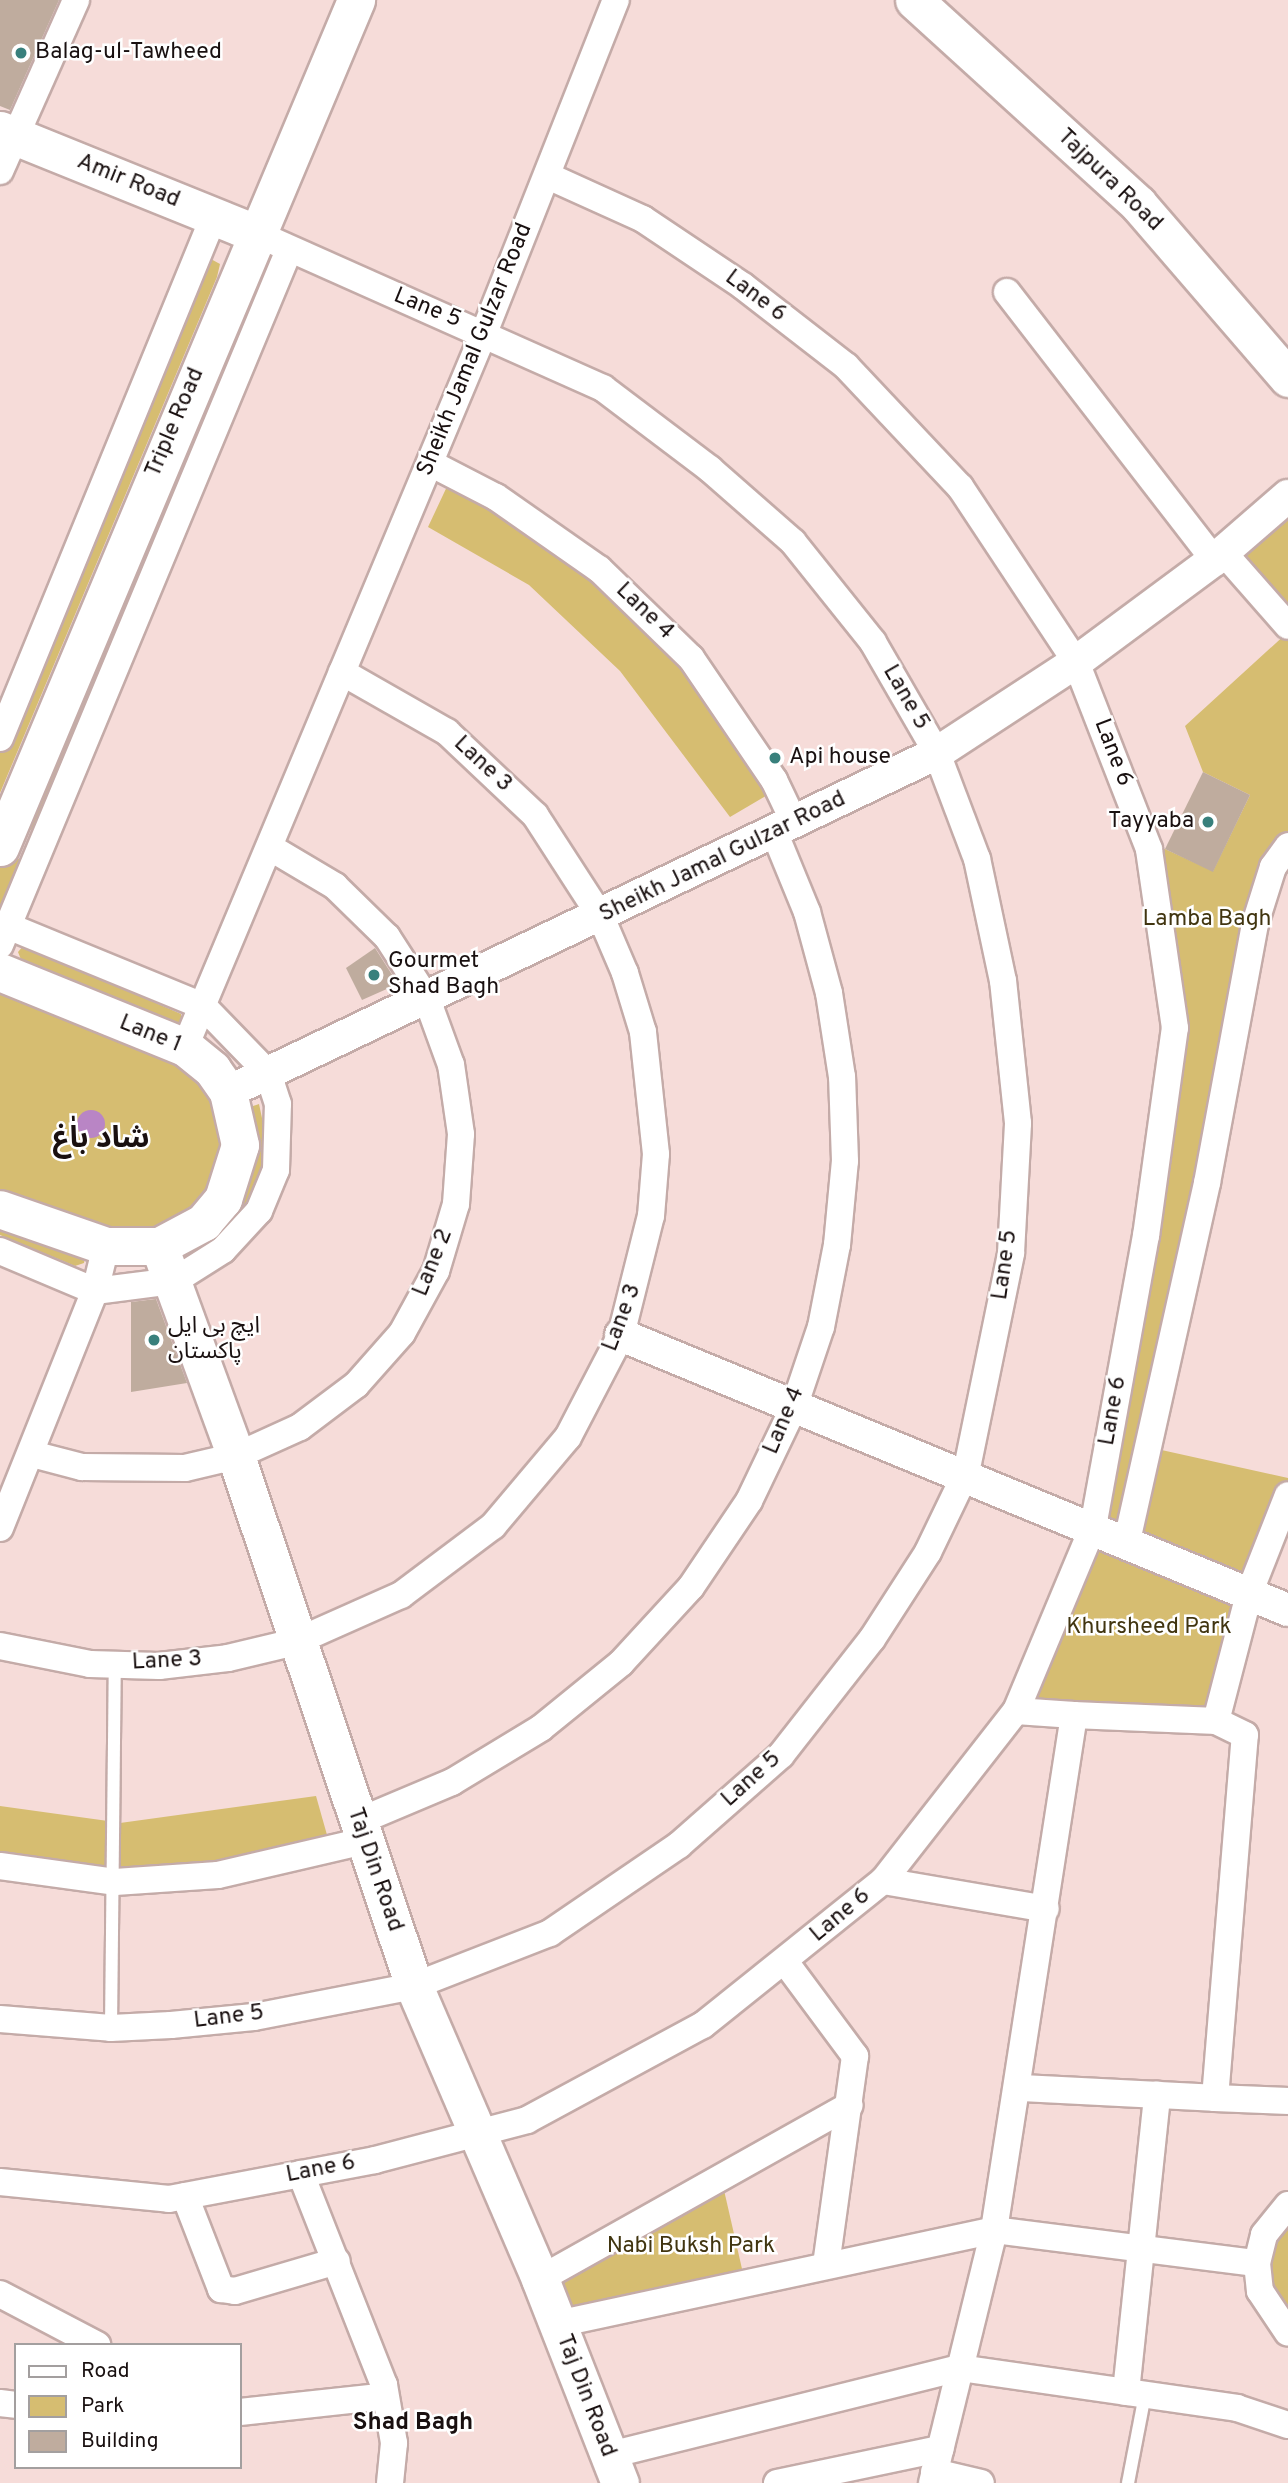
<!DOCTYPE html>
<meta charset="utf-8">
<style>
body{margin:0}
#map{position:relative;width:1288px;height:2483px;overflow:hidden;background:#f6dcd9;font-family:Overpass,"Noto Sans Arabic",sans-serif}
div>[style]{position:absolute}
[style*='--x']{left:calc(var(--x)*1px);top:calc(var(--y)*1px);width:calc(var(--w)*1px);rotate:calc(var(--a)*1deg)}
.green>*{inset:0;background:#d6bd71}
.water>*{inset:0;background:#b985c5}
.round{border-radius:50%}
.building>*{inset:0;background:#bfac9e}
.roads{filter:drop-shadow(2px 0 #c4aba8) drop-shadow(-2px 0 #c4aba8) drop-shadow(0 2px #c4aba8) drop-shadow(0 -2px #c4aba8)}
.service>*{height:12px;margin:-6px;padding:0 6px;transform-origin:6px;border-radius:6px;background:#fff}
.minor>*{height:26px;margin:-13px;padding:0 13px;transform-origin:13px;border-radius:13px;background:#fff}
.tertiary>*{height:32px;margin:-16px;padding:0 16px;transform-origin:16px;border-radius:16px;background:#fff}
.secondary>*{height:37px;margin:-18.5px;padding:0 18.5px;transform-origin:18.5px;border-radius:18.5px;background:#fff}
.dots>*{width:19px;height:19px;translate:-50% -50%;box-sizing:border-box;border:4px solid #fff;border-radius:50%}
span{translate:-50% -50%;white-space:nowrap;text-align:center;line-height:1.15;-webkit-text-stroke:5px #fff;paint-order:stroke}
.poi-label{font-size:23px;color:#191010}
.left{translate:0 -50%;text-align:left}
.right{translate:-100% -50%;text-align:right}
.street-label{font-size:23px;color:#191010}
.park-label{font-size:23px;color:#413510}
.neighbourhood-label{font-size:24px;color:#191010;font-weight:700}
.district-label{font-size:30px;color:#191010;font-weight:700}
.legend{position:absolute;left:14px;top:2343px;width:228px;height:126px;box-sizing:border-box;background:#fff;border:2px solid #a39f9f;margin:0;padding:9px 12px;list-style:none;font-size:21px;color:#191010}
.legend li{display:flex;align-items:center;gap:14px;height:35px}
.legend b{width:35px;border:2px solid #a39f9f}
</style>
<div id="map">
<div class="green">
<i style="clip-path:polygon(209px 258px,220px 264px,217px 277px,0 793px,0 753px)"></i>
<i style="clip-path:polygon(256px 278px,259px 289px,218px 394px,34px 829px,23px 831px)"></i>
<i style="clip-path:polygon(451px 478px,575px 559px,685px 658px,769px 794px,730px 817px,620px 671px,529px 585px,428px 527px)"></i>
<i style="clip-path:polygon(1288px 513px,1288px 626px,1232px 562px)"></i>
<i style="clip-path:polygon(1288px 632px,1288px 846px,1273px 867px,1148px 1447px,1288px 1478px,1288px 1495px,1216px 1721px,1016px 1711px,1093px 1527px,1175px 1028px,1149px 849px,1165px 849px,1213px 871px,1250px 795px,1203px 772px,1185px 726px)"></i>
<i style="clip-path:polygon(17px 857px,21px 862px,0 926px,0 868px,4px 859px)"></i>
<i style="clip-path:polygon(24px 945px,181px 1014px,181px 1027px,22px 962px,18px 952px)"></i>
<i style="clip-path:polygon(0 981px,190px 1066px,221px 1112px,225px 1148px,204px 1203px,135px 1241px,0 1194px)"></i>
<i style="clip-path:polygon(259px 1104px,266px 1137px,262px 1190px,231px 1231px,198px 1252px,193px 1244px,250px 1107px)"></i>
<i style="clip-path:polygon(0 1219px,85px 1256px,84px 1263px,75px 1266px,0 1235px)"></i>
<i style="clip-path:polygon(316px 1796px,329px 1842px,214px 1869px,120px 1872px,120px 1823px)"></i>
<i style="clip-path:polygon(0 1806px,108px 1821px,108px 1875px,0 1859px)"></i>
<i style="clip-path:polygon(721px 2177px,745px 2282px,557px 2324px,540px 2279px)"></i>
<i style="clip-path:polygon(1288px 2205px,1288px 2333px,1272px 2317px,1264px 2235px)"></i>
</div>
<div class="water">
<i class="round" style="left:77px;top:1110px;width:28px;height:28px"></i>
</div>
<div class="building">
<i style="clip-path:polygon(0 0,59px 0,10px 110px,0 106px)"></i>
<i style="clip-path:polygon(1203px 772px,1250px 795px,1213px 872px,1165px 849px)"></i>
<i style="clip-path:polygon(375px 948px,398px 984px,362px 1000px,346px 968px)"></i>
<i style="clip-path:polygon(156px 1299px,187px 1383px,131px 1392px,131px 1302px)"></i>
</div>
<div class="roads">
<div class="service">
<i style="--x:111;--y:2028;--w:364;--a:-89.4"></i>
<i style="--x:1128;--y:2483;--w:90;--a:-79.1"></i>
</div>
<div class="minor">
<i style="--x:0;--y:171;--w:187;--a:-66"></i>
<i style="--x:1007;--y:292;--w:339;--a:52.3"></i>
<i style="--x:430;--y:463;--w:74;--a:27.3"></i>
<i style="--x:496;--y:497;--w:126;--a:35"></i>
<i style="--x:599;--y:569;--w:128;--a:44.1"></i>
<i style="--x:691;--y:658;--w:148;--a:55.8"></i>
<i style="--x:774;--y:780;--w:49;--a:64.5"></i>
<i style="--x:1223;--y:552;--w:98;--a:48.7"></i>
<i style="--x:0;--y:738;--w:564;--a:-67.71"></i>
<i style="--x:0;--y:945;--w:753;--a:-67.42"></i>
<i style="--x:185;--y:1047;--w:774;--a:-67.28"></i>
<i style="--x:484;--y:333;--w:358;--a:-68.4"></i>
<i style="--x:0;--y:1251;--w:103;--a:22.8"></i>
<i style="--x:95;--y:1291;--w:80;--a:-7.2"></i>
<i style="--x:174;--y:1281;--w:58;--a:-32.3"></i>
<i style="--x:223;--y:1250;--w:53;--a:-47.3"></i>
<i style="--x:259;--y:1211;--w:44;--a:-67.5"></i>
<i style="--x:276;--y:1170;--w:66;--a:-88.3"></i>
<i style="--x:278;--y:1104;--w:33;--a:-108"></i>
<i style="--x:268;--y:1073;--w:93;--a:-134.1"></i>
<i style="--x:203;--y:1006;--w:211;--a:-157.7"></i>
<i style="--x:32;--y:1454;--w:52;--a:14.6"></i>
<i style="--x:82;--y:1467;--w:103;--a:0.6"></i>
<i style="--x:185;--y:1468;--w:52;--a:-13.2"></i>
<i style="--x:236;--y:1456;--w:70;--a:-24.4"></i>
<i style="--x:300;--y:1427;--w:70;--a:-36.9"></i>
<i style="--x:356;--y:1385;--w:69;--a:-48.5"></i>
<i style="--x:402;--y:1333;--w:71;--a:-61.3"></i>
<i style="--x:436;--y:1271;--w:70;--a:-73.4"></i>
<i style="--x:456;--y:1204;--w:70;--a:-85.9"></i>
<i style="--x:461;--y:1134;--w:70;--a:-98.2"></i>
<i style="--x:451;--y:1065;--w:70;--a:-110"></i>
<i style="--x:427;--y:999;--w:74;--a:-122.8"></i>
<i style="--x:387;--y:937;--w:73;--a:-135.6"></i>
<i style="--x:335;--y:886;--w:74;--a:-149.3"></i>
<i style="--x:0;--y:1528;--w:255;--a:-68.2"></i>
<i style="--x:95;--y:1291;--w:46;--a:-76.3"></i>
<i style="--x:1127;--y:1541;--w:367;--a:-77.4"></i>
<i style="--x:1207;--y:1183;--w:263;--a:-79.5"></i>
<i style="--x:1255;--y:924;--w:60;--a:-72.5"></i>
<i style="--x:1273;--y:867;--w:26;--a:-54"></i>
<i style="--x:0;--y:1646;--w:92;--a:11.3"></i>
<i style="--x:90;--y:1664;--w:69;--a:1.7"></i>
<i style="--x:159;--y:1666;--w:69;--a:-6.6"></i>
<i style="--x:228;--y:1658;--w:69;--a:-13.4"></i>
<i style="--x:295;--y:1642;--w:116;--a:-23.9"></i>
<i style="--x:401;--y:1595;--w:115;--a:-36.9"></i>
<i style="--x:493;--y:1526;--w:116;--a:-49.9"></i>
<i style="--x:568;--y:1437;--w:115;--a:-62.5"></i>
<i style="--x:621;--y:1335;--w:123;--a:-75.9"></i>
<i style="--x:651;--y:1216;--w:62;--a:-85.4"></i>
<i style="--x:656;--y:1154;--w:123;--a:-96.1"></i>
<i style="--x:643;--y:1032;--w:62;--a:-107"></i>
<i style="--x:625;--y:973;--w:61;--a:-113.2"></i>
<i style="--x:601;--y:917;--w:121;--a:-122.9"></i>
<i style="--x:535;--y:815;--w:121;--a:-136.7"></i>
<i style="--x:447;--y:732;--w:121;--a:-150.3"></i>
<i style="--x:1074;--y:1715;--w:142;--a:2.4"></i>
<i style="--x:357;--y:1822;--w:103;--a:-22.8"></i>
<i style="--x:452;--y:1782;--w:104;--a:-31.2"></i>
<i style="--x:541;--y:1728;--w:103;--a:-39.1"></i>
<i style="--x:621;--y:1663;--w:103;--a:-47.4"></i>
<i style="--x:691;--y:1587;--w:104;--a:-56"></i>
<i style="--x:749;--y:1501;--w:104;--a:-64.4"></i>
<i style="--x:794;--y:1407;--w:84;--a:-71.4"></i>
<i style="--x:821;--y:1327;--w:84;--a:-79"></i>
<i style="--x:837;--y:1245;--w:84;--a:-84.6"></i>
<i style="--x:845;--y:1161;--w:84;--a:-92"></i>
<i style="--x:842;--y:1077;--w:85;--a:-98.8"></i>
<i style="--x:829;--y:993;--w:84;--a:-105.2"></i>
<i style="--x:807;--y:912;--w:84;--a:-112.3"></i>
<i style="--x:0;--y:1866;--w:116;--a:7.9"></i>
<i style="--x:115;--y:1882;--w:103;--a:-3.9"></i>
<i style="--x:218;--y:1875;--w:150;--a:-13.1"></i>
<i style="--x:883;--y:1881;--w:165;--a:9.7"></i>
<i style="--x:786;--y:1963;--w:116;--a:53.4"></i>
<i style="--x:855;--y:2056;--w:211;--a:97.9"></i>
<i style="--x:0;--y:2019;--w:111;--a:4.6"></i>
<i style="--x:111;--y:2028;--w:60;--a:-2.9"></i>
<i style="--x:171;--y:2025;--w:83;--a:-5.5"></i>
<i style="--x:254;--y:2017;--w:163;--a:-11"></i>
<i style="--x:414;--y:1986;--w:146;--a:-21.3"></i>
<i style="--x:550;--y:1933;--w:156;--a:-34.3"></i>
<i style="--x:679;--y:1845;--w:136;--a:-41.4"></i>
<i style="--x:781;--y:1755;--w:147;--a:-51.9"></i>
<i style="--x:872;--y:1639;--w:103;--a:-57.2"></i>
<i style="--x:928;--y:1552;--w:88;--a:-64.3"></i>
<i style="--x:966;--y:1473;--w:225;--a:-78.4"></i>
<i style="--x:1011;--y:1253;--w:130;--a:-86.9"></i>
<i style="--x:1018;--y:1123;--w:143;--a:-96"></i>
<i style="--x:1003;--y:981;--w:125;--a:-102"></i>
<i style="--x:977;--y:859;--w:113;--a:-110.7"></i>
<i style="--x:937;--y:753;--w:128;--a:-120"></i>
<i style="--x:873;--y:642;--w:128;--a:-128.7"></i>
<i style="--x:793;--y:542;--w:111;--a:-138.7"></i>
<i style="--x:710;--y:469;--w:134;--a:-142.9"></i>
<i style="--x:603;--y:388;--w:381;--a:-156"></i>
<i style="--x:1020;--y:2088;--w:195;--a:2.9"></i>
<i style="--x:1215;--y:2098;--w:364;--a:-85.3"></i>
<i style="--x:1245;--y:1735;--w:32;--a:-154"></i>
<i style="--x:1216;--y:1721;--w:131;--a:-75.4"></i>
<i style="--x:1249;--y:1594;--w:106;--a:-68.5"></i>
<i style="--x:1215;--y:2098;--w:73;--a:2.4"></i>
<i style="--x:0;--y:2182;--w:170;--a:5.7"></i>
<i style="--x:169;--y:2199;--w:210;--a:-10.7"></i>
<i style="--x:375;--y:2160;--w:157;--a:-14.7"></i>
<i style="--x:527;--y:2120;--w:200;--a:-28.4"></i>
<i style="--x:703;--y:2025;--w:231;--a:-38.7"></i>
<i style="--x:883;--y:1881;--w:216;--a:-52"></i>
<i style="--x:1016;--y:1711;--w:199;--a:-67.3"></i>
<i style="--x:1093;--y:1527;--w:296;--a:-79.7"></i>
<i style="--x:1146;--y:1236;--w:210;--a:-82.1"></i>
<i style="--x:1175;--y:1028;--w:181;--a:-98.3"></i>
<i style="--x:1149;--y:849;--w:201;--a:-111.3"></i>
<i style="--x:1076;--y:662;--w:210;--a:-123.5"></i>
<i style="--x:960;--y:487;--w:166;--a:-133.3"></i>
<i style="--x:846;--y:366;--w:130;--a:-142.2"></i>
<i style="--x:743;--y:286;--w:120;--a:-146.2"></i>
<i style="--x:643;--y:219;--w:104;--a:-155.6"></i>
<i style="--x:185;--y:2196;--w:100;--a:68.8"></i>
<i style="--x:221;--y:2289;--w:14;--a:8"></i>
<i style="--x:235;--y:2291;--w:106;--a:-16.4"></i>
<i style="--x:1288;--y:2205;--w:38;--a:129"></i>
<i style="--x:1264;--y:2235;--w:29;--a:104"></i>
<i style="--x:1257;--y:2263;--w:28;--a:84"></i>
<i style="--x:1260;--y:2291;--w:50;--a:56.3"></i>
<i style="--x:540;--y:2279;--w:355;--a:-29.3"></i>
<i style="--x:0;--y:2294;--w:110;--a:27.7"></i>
<i style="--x:557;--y:2324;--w:447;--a:-12.1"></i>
<i style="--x:994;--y:2230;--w:265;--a:7.2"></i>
<i style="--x:384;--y:2385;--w:59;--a:80.2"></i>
<i style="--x:394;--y:2443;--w:40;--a:95.7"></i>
<i style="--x:1126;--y:2392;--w:299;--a:-84"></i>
<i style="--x:0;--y:2403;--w:16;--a:7"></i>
<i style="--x:240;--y:2412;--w:140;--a:-6.2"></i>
<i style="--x:379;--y:2397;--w:13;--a:-67"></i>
<i style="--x:384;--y:2385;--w:227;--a:-111.5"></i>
<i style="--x:606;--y:2456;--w:365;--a:-14"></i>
<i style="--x:960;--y:2368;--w:280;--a:8.2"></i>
<i style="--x:1237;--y:2408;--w:54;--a:18.4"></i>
<i style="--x:934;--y:2472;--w:48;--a:13.2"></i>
<i style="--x:777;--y:2483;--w:167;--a:-11.8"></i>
<i style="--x:932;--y:2483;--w:260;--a:-76.2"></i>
<i style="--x:994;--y:2230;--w:521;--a:-81.17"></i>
<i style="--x:1074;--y:1715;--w:58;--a:-176.1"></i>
</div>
<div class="tertiary">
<i style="--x:228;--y:1092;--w:786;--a:-25.55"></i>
<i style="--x:937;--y:753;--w:166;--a:-33.2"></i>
<i style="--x:1076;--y:662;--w:172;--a:-36.5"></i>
<i style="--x:1214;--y:560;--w:98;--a:-40.9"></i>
<i style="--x:621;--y:1335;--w:721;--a:22.41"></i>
</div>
<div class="secondary">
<i style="--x:914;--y:0;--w:303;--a:42.3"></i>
<i style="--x:1138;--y:204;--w:230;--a:49.2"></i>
<i style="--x:0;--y:130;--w:275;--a:22"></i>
<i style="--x:0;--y:847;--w:919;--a:-67.2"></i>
<i style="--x:0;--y:972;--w:200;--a:22.1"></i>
<i style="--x:185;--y:1047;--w:35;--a:39"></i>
<i style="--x:212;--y:1069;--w:28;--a:55"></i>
<i style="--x:228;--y:1092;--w:54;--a:77.2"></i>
<i style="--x:240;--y:1145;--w:57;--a:107.5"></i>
<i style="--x:223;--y:1199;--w:30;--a:130"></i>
<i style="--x:204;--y:1222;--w:51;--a:151.9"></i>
<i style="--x:159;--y:1246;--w:53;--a:180"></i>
<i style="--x:106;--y:1246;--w:112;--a:-160.8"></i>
<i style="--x:159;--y:1246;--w:224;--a:69.9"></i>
<i style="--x:236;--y:1456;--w:559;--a:71.44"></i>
<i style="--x:414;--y:1986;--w:319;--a:66.7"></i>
<i style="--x:540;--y:2279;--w:219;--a:68.6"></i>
</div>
</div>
<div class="dots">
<i style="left:21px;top:53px;background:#38807c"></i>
<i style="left:775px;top:758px;background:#38807c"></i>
<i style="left:1208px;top:822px;background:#38807c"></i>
<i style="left:374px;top:975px;background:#38807c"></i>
<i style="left:154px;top:1340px;background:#38807c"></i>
</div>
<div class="poi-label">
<span class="left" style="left:35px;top:53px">Balag-ul-Tawheed</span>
<span class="left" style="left:789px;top:758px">Api house</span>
<span class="right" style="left:1194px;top:822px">Tayyaba</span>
<span class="left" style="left:388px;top:975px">Gourmet<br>Shad Bagh</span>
<span class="left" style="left:168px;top:1340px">ایچ بی ایل<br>پاکستان</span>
</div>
<div class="street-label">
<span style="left:1109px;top:181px;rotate:44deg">Tajpura Road</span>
<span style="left:128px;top:182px;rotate:22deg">Amir Road</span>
<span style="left:755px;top:297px;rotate:37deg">Lane 6</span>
<span style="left:427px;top:309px;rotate:22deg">Lane 5</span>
<span style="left:476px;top:350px;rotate:-68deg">Sheikh Jamal Gulzar Road</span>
<span style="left:176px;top:423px;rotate:-67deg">Triple Road</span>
<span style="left:644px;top:612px;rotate:44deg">Lane 4</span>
<span style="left:905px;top:698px;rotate:60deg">Lane 5</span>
<span style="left:1112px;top:753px;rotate:69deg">Lane 6</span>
<span style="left:482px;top:765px;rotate:43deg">Lane 3</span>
<span style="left:723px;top:858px;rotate:-26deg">Sheikh Jamal Gulzar Road</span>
<span style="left:150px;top:1035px;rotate:22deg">Lane 1</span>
<span style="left:434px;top:1263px;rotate:-68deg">Lane 2</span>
<span style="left:1006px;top:1265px;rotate:-82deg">Lane 5</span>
<span style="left:623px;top:1318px;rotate:-69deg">Lane 3</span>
<span style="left:1114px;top:1411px;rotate:-80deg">Lane 6</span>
<span style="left:785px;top:1421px;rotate:-67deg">Lane 4</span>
<span style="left:167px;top:1662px;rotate:-3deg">Lane 3</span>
<span style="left:752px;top:1780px;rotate:-42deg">Lane 5</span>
<span style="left:374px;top:1870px;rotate:71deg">Taj Din Road</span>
<span style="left:841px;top:1916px;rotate:-40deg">Lane 6</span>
<span style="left:229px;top:2018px;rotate:-7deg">Lane 5</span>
<span style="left:321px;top:2170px;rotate:-11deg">Lane 6</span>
<span style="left:585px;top:2396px;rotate:69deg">Taj Din Road</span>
</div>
<div class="park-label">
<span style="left:1207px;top:920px">Lamba Bagh</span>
<span style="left:1149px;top:1628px">Khursheed Park</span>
<span style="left:691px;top:2247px">Nabi Buksh Park</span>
</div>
<div class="neighbourhood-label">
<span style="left:413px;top:2424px">Shad Bagh</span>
</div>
<div class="district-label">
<span style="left:101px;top:1140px">شاد باٰغ</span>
</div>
<ul class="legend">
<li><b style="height:9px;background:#fff"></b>Road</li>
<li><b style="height:19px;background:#d6bd71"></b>Park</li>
<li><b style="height:19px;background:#bfac9e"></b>Building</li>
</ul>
</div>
